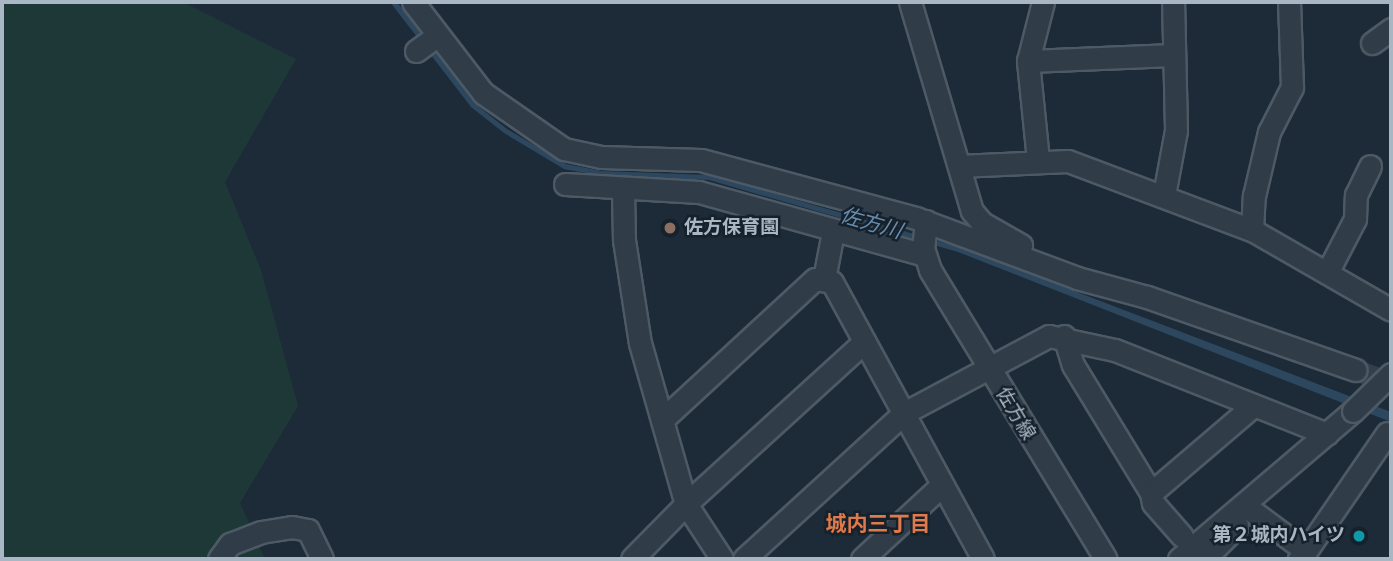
<!DOCTYPE html>
<meta charset="utf-8">
<style>
body{margin:0}
#map{position:relative;width:1393px;height:561px;overflow:hidden;background:#1c2b37;font-family:Signika,"Noto Sans JP",sans-serif}
div>[style]{position:absolute}
[style*='--x']{left:calc(var(--x)*1px);top:calc(var(--y)*1px);width:calc(var(--w)*1px);rotate:calc(var(--a)*1deg)}
.green>*{inset:0;background:#1e3838}
.water>*{inset:0;background:#2c475e}
.minor-tunnel>*{height:21px;margin-top:-10.5px;transform-origin:0;background:repeating-linear-gradient(90deg,#31404c 0 21px,transparent 0 31px)}
.roads{filter:drop-shadow(2px 0 #4d5a66) drop-shadow(-2px 0 #4d5a66) drop-shadow(0 2px #4d5a66) drop-shadow(0 -2px #4d5a66)}
.minor>*{height:21px;margin:-10.5px;padding:0 10.5px;transform-origin:10.5px;border-radius:10.5px;background:#303c47}
.bridges{filter:drop-shadow(2px 0 #4d5a66) drop-shadow(-2px 0 #4d5a66) drop-shadow(0 2px #4d5a66) drop-shadow(0 -2px #4d5a66)}
.minor-bridge>*{height:21px;margin:-10.5px;padding:0 10.5px;transform-origin:10.5px;border-radius:10.5px;background:#303c47}
.dots>*{width:19px;height:19px;translate:-50% -50%;box-sizing:border-box;border:4px solid #16212b;border-radius:50%}
span{translate:-50% -50%;white-space:nowrap;text-align:center;line-height:1.15;-webkit-text-stroke:5px #16212b;paint-order:stroke}
.poi-label{font-size:19px;color:#a9b7c5;font-weight:700}
.left{translate:0 -50%;text-align:left}
.right{translate:-100% -50%;text-align:right}
.street-label{font-size:19px;color:#a9b7c5}
.water-label{font-size:21px;color:#668cad;font-style:italic}
.neighbourhood-label{font-size:21px;color:#de7a4b;font-weight:700}
.frame{position:absolute;inset:0;border:4px solid #a9b7c5;pointer-events:none}
</style>
<div id="map">
<div class="green">
<i style="clip-path:polygon(2px 2px,183px 2px,296px 59px,225px 182px,261px 270px,298px 406px,240px 503px,265px 559px,2px 559px)"></i>
</div>
<div class="water">
<i style="clip-path:polygon(390px 2px,397px 2px,474px 103px,507px 129px,566px 164px,602px 171px,710px 175px,959px 247px,1391px 412px,1391px 422px,958px 252px,709px 180px,601px 176px,564px 169px,504px 133px,471px 107px)"></i>
</div>
<div class="minor-tunnel">
<i style="--x:1356;--y:370;--w:37;--a:19"></i>
</div>
<div class="roads">
<div class="minor">
<i style="--x:413;--y:2;--w:115;--a:52.4"></i>
<i style="--x:483;--y:93;--w:98;--a:34.7"></i>
<i style="--x:564;--y:149;--w:38;--a:12"></i>
<i style="--x:601;--y:157;--w:100;--a:1.7"></i>
<i style="--x:701;--y:160;--w:223;--a:15.1"></i>
<i style="--x:916;--y:218;--w:172;--a:20.4"></i>
<i style="--x:1077;--y:278;--w:73;--a:15.2"></i>
<i style="--x:1147;--y:297;--w:221;--a:19.3"></i>
<i style="--x:910;--y:2;--w:218;--a:73.5"></i>
<i style="--x:972;--y:211;--w:16;--a:50"></i>
<i style="--x:982;--y:223;--w:45;--a:29.4"></i>
<i style="--x:1372;--y:43;--w:24;--a:-36"></i>
<i style="--x:416;--y:51;--w:27;--a:-36"></i>
<i style="--x:1028;--y:61;--w:146;--a:-2.4"></i>
<i style="--x:1038;--y:160;--w:100;--a:-95.8"></i>
<i style="--x:1028;--y:61;--w:61;--a:-75.7"></i>
<i style="--x:959;--y:166;--w:109;--a:-2.6"></i>
<i style="--x:1068;--y:161;--w:197;--a:20.6"></i>
<i style="--x:1252;--y:230;--w:160;--a:29.9"></i>
<i style="--x:565;--y:184;--w:134;--a:3.4"></i>
<i style="--x:699;--y:192;--w:234;--a:15.6"></i>
<i style="--x:623;--y:189;--w:51;--a:88.9"></i>
<i style="--x:624;--y:240;--w:104;--a:81.2"></i>
<i style="--x:640;--y:343;--w:167;--a:74.1"></i>
<i style="--x:686;--y:504;--w:77;--a:134.5"></i>
<i style="--x:1164;--y:195;--w:66;--a:-79.5"></i>
<i style="--x:1176;--y:130;--w:128;--a:-91.3"></i>
<i style="--x:926;--y:221;--w:27;--a:96"></i>
<i style="--x:923;--y:248;--w:23;--a:72"></i>
<i style="--x:930;--y:270;--w:338;--a:58.7"></i>
<i style="--x:1252;--y:230;--w:34;--a:-87"></i>
<i style="--x:1254;--y:196;--w:66;--a:-76.8"></i>
<i style="--x:1269;--y:132;--w:51;--a:-62.9"></i>
<i style="--x:1292;--y:87;--w:85;--a:-92"></i>
<i style="--x:1328;--y:271;--w:59;--a:-62.6"></i>
<i style="--x:1355;--y:219;--w:24;--a:-88"></i>
<i style="--x:1356;--y:195;--w:32;--a:-64"></i>
<i style="--x:824;--y:279;--w:43;--a:-79.2"></i>
<i style="--x:1064;--y:336;--w:30;--a:73"></i>
<i style="--x:1073;--y:365;--w:150;--a:58.6"></i>
<i style="--x:1151;--y:493;--w:134;--a:-40.5"></i>
<i style="--x:662;--y:420;--w:208;--a:-42.7"></i>
<i style="--x:815;--y:279;--w:17;--a:10"></i>
<i style="--x:832;--y:282;--w:315;--a:61.4"></i>
<i style="--x:1151;--y:493;--w:10;--a:79"></i>
<i style="--x:1153;--y:503;--w:44;--a:48.7"></i>
<i style="--x:1252;--y:511;--w:67;--a:36.5"></i>
<i style="--x:1306;--y:551;--w:11;--a:131"></i>
<i style="--x:1306;--y:551;--w:143;--a:-55.5"></i>
<i style="--x:219;--y:559;--w:19;--a:-54"></i>
<i style="--x:230;--y:544;--w:33;--a:-21"></i>
<i style="--x:261;--y:532;--w:31;--a:-9"></i>
<i style="--x:292;--y:527;--w:16;--a:11"></i>
<i style="--x:308;--y:530;--w:32;--a:64"></i>
<i style="--x:722;--y:559;--w:66;--a:-123.2"></i>
<i style="--x:686;--y:504;--w:241;--a:-42.3"></i>
<i style="--x:744;--y:559;--w:217;--a:-42.4"></i>
<i style="--x:904;--y:413;--w:164;--a:-28"></i>
<i style="--x:1049;--y:336;--w:67;--a:12"></i>
<i style="--x:1115;--y:350;--w:228;--a:21.6"></i>
<i style="--x:862;--y:559;--w:109;--a:-42.8"></i>
<i style="--x:1179;--y:559;--w:228;--a:-40.4"></i>
<i style="--x:1204;--y:559;--w:47;--a:-45"></i>
</div>
</div>
<div class="bridges">
<div class="minor-bridge">
<i style="--x:1353;--y:411;--w:53;--a:-44.2"></i>
</div>
</div>
<div class="dots">
<i style="left:670px;top:228px;background:#8d6e63"></i>
<i style="left:1359px;top:536px;background:#0f9aa8"></i>
</div>
<div class="poi-label">
<span class="left" style="left:684px;top:228px">佐方保育園</span>
<span class="right" style="left:1345px;top:536px">第２城内ハイツ</span>
</div>
<div class="street-label">
<span style="left:1015px;top:414px;rotate:59deg">佐方線</span>
</div>
<div class="water-label">
<span style="left:871px;top:223px;rotate:16deg">佐方川</span>
</div>
<div class="neighbourhood-label">
<span style="left:878px;top:524px">城内三丁目</span>
</div>
<div class="frame"></div>
</div>
